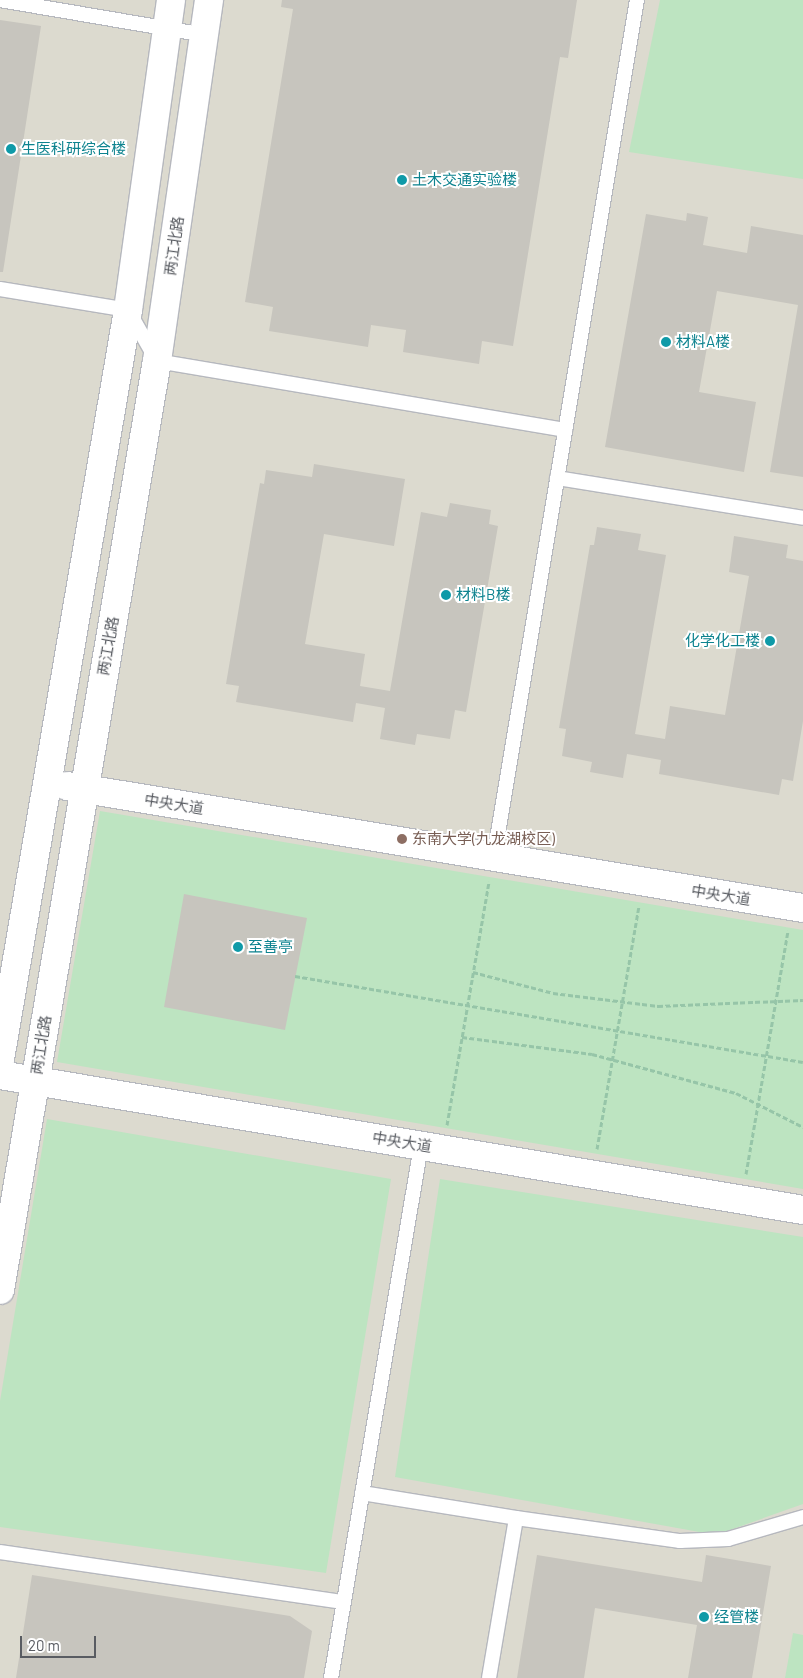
<!DOCTYPE html>
<meta charset="utf-8">
<style>
body{margin:0}
#map{position:relative;width:803px;height:1678px;overflow:hidden;background:#ecebe1;font-family:Barlow,"Noto Sans SC",sans-serif}
div>[style]{position:absolute}
[style*='--x']{left:calc(var(--x)*1px);top:calc(var(--y)*1px);width:calc(var(--w)*1px);rotate:calc(var(--a)*1deg)}
.education>*{inset:0;background:#dcdacf}
.green>*{inset:0;background:#bde4c1}
.building>*{inset:0;background:#c7c5be}
.path>*{height:3px;margin-top:-1.5px;transform-origin:0;background:repeating-linear-gradient(90deg,#96c5a8 0 5px,transparent 0 7.5px)}
.roads{filter:drop-shadow(1px 0 #b6b8be) drop-shadow(-1px 0 #b6b8be) drop-shadow(0 1px #b6b8be) drop-shadow(0 -1px #b6b8be)}
.lane>*{height:14px;margin:-7px;padding:0 7px;transform-origin:7px;border-radius:7px;background:#fff}
.street>*{height:28px;margin:-14px;padding:0 14px;transform-origin:14px;border-radius:14px;background:#fff}
.dots>*{width:14px;height:14px;translate:-50% -50%;box-sizing:border-box;border:2px solid #fff;border-radius:50%}
span{translate:-50% -50%;white-space:nowrap;text-align:center;line-height:1.15;-webkit-text-stroke:4px #fff;paint-order:stroke}
.culture-label{font-size:15px;color:#0d838f}
.left{translate:0 -50%;text-align:left}
.right{translate:-100% -50%;text-align:right}
.street-label{font-size:15px;color:#595c62}
.education-label{font-size:15px;color:#785e54}
.scale{position:absolute;left:20px;top:1636px;width:76px;height:22px;box-sizing:border-box;border:2px solid #595c62;border-top:0;padding-left:6px;font-size:15px;line-height:18px;white-space:nowrap;color:#595c62;-webkit-text-stroke:4px #fff;paint-order:stroke}
</style>
<div id="map">
<div class="education">
<i style="clip-path:polygon(0 0,803px 0,803px 1678px,0 1678px)"></i>
</div>
<div class="green">
<i style="clip-path:polygon(660px 0,803px 0,803px 179px,629px 152px)"></i>
<i style="clip-path:polygon(100px 811px,803px 930px,803px 1189px,57px 1062px)"></i>
<i style="clip-path:polygon(47px 1119px,391px 1179px,326px 1573px,0 1527px,0 1401px)"></i>
<i style="clip-path:polygon(440px 1179px,803px 1237px,803px 1504px,716px 1535px,395px 1477px)"></i>
<i style="clip-path:polygon(793px 1633px,803px 1635px,803px 1678px,785px 1678px)"></i>
</div>
<div class="building">
<i style="clip-path:polygon(282px 0,577px 0,568px 58px,560px 57px,513px 346px,482px 341px,479px 364px,403px 352px,406px 330px,371px 325px,368px 347px,269px 331px,273px 307px,245px 302px,293px 9px,281px 7px)"></i>
<i style="clip-path:polygon(0 20px,41px 26px,3px 272px,0 272px)"></i>
<i style="clip-path:polygon(687px 213px,708px 217px,703px 245px,747px 253px,751px 226px,803px 235px,803px 477px,770px 472px,798px 305px,717px 291px,699px 392px,756px 402px,744px 472px,605px 447px,646px 214px,686px 221px)"></i>
<i style="clip-path:polygon(314px 464px,405px 479px,394px 546px,324px 534px,305px 644px,365px 654px,360px 686px,390px 691px,421px 512px,447px 517px,450px 503px,491px 510px,489px 524px,498px 526px,466px 712px,455px 710px,450px 739px,417px 734px,415px 745px,380px 739px,385px 708px,356px 703px,353px 722px,236px 702px,239px 686px,226px 684px,260px 483px,264px 484px,266px 470px,312px 477px)"></i>
<i style="clip-path:polygon(597px 527px,641px 534px,638px 550px,666px 555px,635px 734px,665px 739px,670px 706px,725px 715px,749px 576px,729px 572px,734px 536px,788px 545px,786px 558px,803px 561px,803px 721px,793px 781px,782px 779px,779px 795px,659px 774px,661px 760px,627px 754px,623px 778px,590px 772px,592px 762px,562px 756px,566px 729px,559px 728px,590px 545px,594px 545px)"></i>
<i style="clip-path:polygon(184px 894px,307px 918px,285px 1030px,164px 1007px)"></i>
<i style="clip-path:polygon(537px 1555px,702px 1582px,706px 1555px,771px 1566px,752px 1678px,688px 1678px,697px 1625px,595px 1608px,584px 1678px,517px 1678px)"></i>
<i style="clip-path:polygon(32px 1575px,290px 1616px,312px 1631px,304px 1678px,16px 1678px)"></i>
</div>
<div class="path">
<i style="--x:473;--y:972;--w:83;--a:14.7"></i>
<i style="--x:553;--y:993;--w:106;--a:7.1"></i>
<i style="--x:658;--y:1006;--w:145;--a:-2.4"></i>
<i style="--x:295;--y:976;--w:515;--a:9.61"></i>
<i style="--x:462;--y:1037;--w:131;--a:7.5"></i>
<i style="--x:592;--y:1054;--w:149;--a:15.2"></i>
<i style="--x:736;--y:1093;--w:75;--a:26.9"></i>
<i style="--x:447;--y:1125;--w:247;--a:-80.2"></i>
<i style="--x:597;--y:1149;--w:246;--a:-80.2"></i>
<i style="--x:746;--y:1174;--w:247;--a:-80.2"></i>
</div>
<div class="roads">
<div class="lane">
<i style="--x:0;--y:0;--w:208;--a:9.7"></i>
<i style="--x:0;--y:289;--w:130;--a:9.3"></i>
<i style="--x:128;--y:310;--w:59;--a:60.4"></i>
<i style="--x:157;--y:361;--w:414;--a:9.6"></i>
<i style="--x:557;--y:478;--w:249;--a:9.2"></i>
<i style="--x:494;--y:857;--w:869;--a:-80.53"></i>
<i style="--x:362;--y:1493;--w:156;--a:9.2"></i>
<i style="--x:516;--y:1518;--w:166;--a:8"></i>
<i style="--x:680;--y:1541;--w:48;--a:-2.4"></i>
<i style="--x:728;--y:1539;--w:78;--a:-16.3"></i>
<i style="--x:0;--y:1552;--w:347;--a:8.3"></i>
<i style="--x:331;--y:1678;--w:540;--a:-80.4"></i>
<i style="--x:489;--y:1678;--w:162;--a:-80.4"></i>
</div>
<div class="street">
<i style="--x:67;--y:786;--w:746;--a:9.41"></i>
<i style="--x:0;--y:1059;--w:760;--a:-80.3"></i>
<i style="--x:128;--y:310;--w:313;--a:-82.1"></i>
<i style="--x:0;--y:1075;--w:814;--a:9.54"></i>
<i style="--x:0;--y:1290;--w:942;--a:-80.41"></i>
<i style="--x:157;--y:361;--w:365;--a:-81.8"></i>
</div>
</div>
<div class="dots">
<i style="left:11px;top:149px;background:#0f9aa8"></i>
<i style="left:402px;top:180px;background:#0f9aa8"></i>
<i style="left:666px;top:342px;background:#0f9aa8"></i>
<i style="left:446px;top:595px;background:#0f9aa8"></i>
<i style="left:770px;top:641px;background:#0f9aa8"></i>
<i style="left:402px;top:839px;background:#8d6e63"></i>
<i style="left:238px;top:947px;background:#0f9aa8"></i>
<i style="left:704px;top:1617px;background:#0f9aa8"></i>
</div>
<div class="culture-label">
<span class="left" style="left:21px;top:149px">生医科研综合楼</span>
<span class="left" style="left:412px;top:180px">土木交通实验楼</span>
<span class="left" style="left:676px;top:342px">材料A楼</span>
<span class="left" style="left:456px;top:595px">材料B楼</span>
<span class="right" style="left:760px;top:641px">化学化工楼</span>
<span class="left" style="left:248px;top:947px">至善亭</span>
<span class="left" style="left:714px;top:1617px">经管楼</span>
</div>
<div class="street-label">
<span style="left:174px;top:246px;rotate:-82deg">两江北路</span>
<span style="left:108px;top:646px;rotate:-80deg">两江北路</span>
<span style="left:174px;top:804px;rotate:9deg">中央大道</span>
<span style="left:721px;top:895px;rotate:9deg">中央大道</span>
<span style="left:41px;top:1045px;rotate:-81deg">两江北路</span>
<span style="left:402px;top:1142px;rotate:9deg">中央大道</span>
</div>
<div class="education-label">
<span class="left" style="left:412px;top:839px">东南大学(九龙湖校区)</span>
</div>
<div class="scale">20 m</div>
</div>
